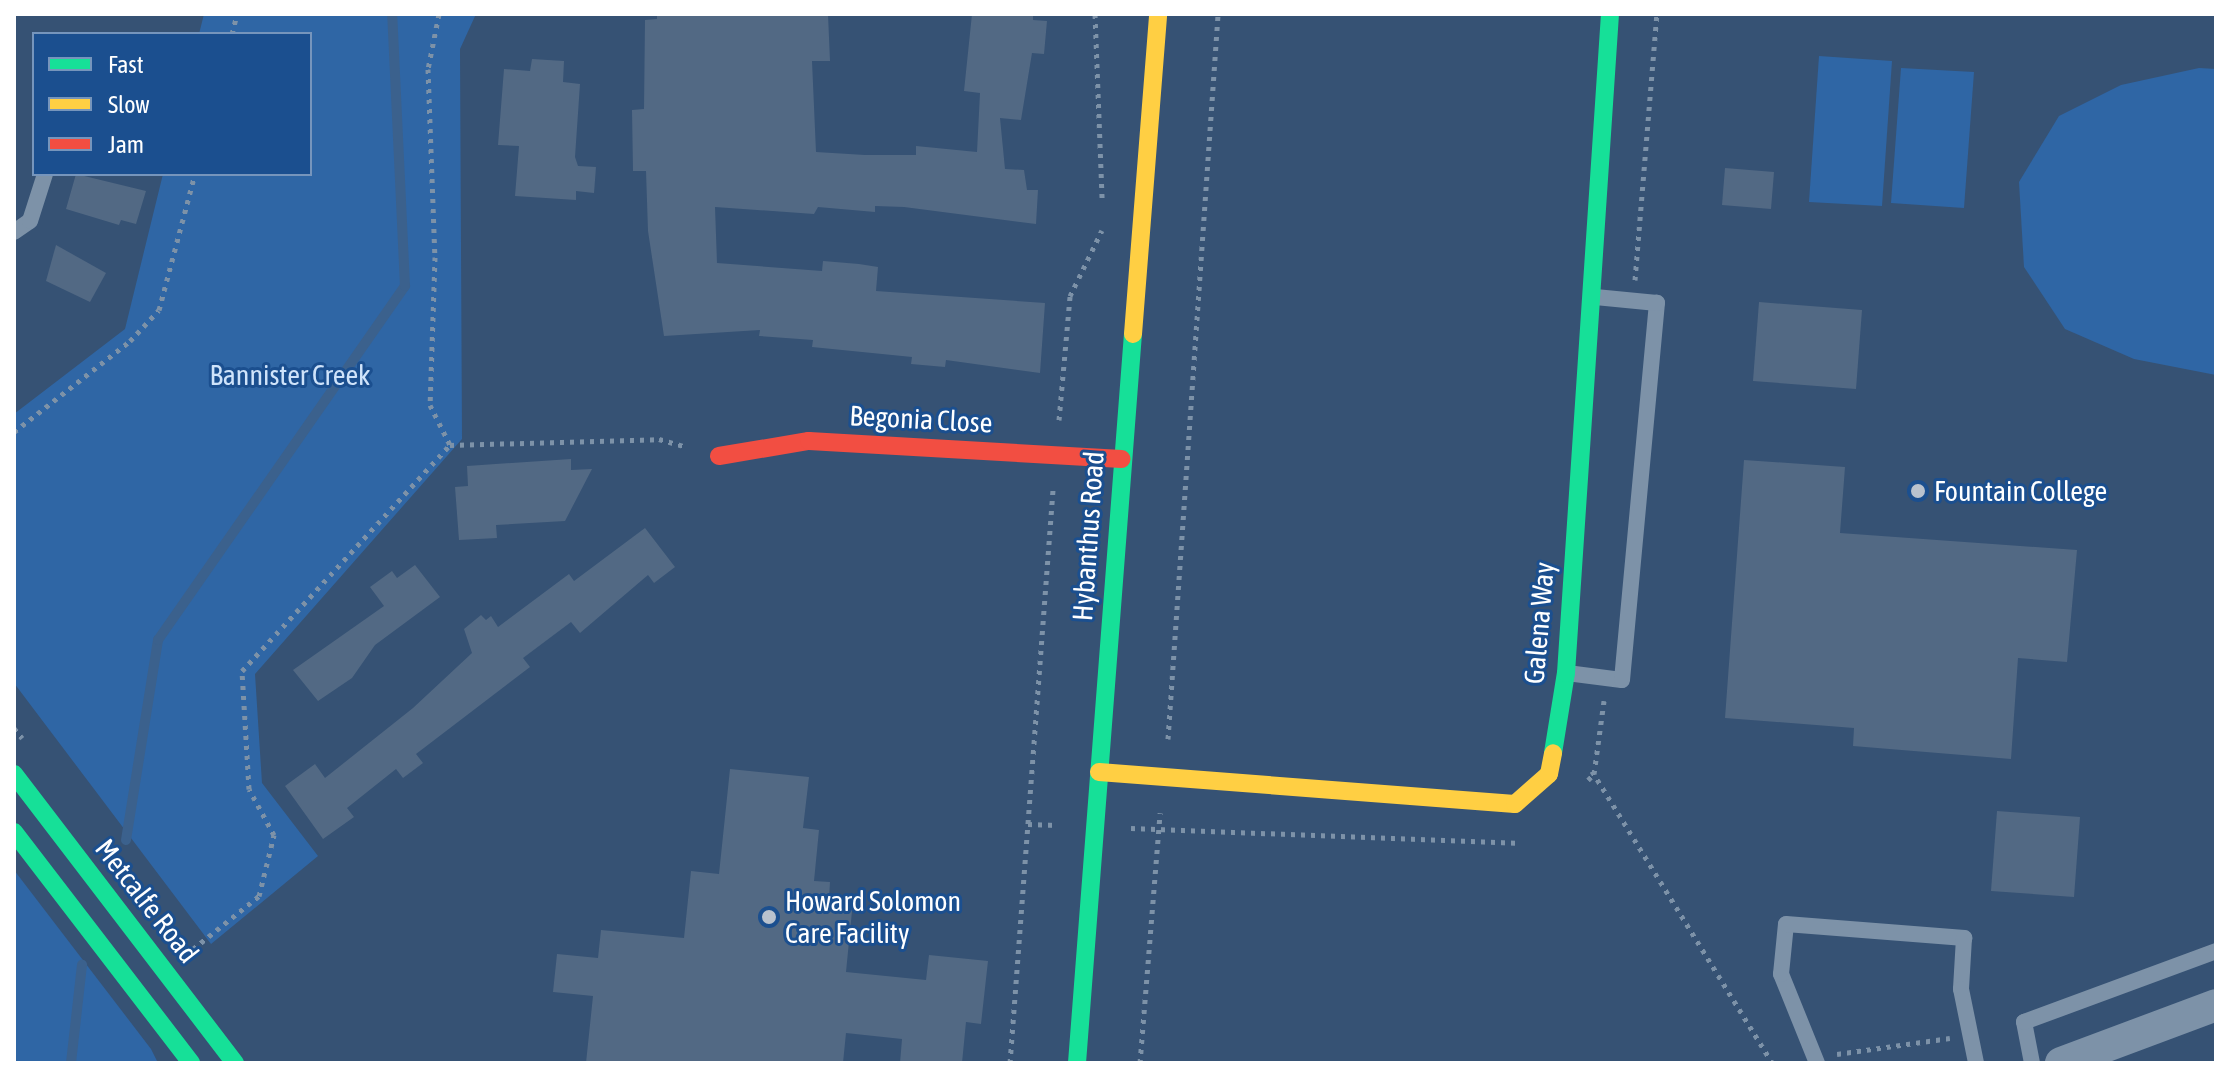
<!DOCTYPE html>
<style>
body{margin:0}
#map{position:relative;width:2230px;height:1077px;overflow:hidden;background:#365274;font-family:"Asap Condensed",sans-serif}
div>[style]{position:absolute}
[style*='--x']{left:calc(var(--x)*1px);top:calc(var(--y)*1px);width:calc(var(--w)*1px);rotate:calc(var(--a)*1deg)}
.green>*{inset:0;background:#2f66a5}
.stream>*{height:10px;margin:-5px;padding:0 5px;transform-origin:5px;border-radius:5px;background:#3b618d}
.building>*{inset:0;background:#526984}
.path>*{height:5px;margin-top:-2.5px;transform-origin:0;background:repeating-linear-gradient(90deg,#7d92a8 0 4px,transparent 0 10px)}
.lane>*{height:16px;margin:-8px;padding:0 8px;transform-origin:8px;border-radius:8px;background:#7d92a8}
.street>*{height:32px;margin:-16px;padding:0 16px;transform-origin:16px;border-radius:16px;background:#7d92a8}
.fast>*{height:18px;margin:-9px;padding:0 9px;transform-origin:9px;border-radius:9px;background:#16e098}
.slow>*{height:18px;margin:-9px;padding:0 9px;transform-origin:9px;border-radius:9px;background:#ffcf43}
.jam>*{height:18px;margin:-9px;padding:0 9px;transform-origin:9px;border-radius:9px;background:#f24e42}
.dots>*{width:22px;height:22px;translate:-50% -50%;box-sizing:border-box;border:4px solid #1b4f8f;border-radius:50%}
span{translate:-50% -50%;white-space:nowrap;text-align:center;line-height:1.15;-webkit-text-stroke:6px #1b4f8f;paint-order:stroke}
.park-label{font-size:28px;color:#cfe3fa}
.street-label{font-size:28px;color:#fff}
.poi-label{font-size:28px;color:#fff}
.left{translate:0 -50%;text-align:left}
.frame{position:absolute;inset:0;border:16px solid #fff;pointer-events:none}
.legend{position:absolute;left:32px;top:32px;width:280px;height:144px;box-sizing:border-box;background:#1b4f8f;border:2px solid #7695bc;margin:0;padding:10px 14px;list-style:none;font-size:24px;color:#fff}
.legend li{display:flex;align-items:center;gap:16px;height:40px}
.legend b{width:40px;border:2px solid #7695bc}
</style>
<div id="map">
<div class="green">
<i style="clip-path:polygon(204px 14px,476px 14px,460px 49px,462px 439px,255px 674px,262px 783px,318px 856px,211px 944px,14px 683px,14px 414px,125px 329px,163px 174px,310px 174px,310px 34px,199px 34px)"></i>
<i style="clip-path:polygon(1819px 56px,1892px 61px,1882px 206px,1809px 202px)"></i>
<i style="clip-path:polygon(1901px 68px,1974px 72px,1964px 208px,1891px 203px)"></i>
<i style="clip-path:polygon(2199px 68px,2216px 69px,2216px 375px,2134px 359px,2065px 329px,2024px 267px,2019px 182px,2059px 116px,2121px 85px)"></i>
<i style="clip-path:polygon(14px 870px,151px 1049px,158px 1063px,14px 1063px)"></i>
</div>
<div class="stream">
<i style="--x:126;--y:840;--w:203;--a:-80.9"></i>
<i style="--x:158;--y:640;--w:432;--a:-55.1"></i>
<i style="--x:405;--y:286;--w:272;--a:-92.7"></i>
<i style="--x:71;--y:1063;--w:99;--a:-83.6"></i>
</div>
<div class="building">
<i style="clip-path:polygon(657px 14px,828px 14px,830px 61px,812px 61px,816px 152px,865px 155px,916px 155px,916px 146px,977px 152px,980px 93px,964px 91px,972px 14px,1033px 14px,1033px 20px,1047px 21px,1044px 54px,1032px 53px,1021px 120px,1000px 118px,1005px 169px,1024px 170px,1027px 190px,1038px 190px,1036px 224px,904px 207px,875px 206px,875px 212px,818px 207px,814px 214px,715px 207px,717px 263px,822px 271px,823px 261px,859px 264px,878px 267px,876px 291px,1045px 303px,1040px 373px,946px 360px,945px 367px,911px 364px,912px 357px,812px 347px,813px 340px,759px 336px,760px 330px,664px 336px,648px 231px,646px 171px,633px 171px,632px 110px,644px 109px,645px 20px,657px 19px)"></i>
<i style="clip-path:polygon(532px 59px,564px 61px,563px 82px,580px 84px,575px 157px,578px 166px,596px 167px,594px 193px,576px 191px,576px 200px,515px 196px,519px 146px,498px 145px,504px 69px,530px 71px)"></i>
<i style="clip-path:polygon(1725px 168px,1774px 172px,1771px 209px,1722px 205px)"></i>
<i style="clip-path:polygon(76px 174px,146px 191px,136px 224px,121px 220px,119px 225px,66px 209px)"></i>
<i style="clip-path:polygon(56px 245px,106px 273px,90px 302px,46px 281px)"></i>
<i style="clip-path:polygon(1759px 302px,1862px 310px,1856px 389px,1753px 381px)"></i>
<i style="clip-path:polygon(571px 459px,571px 470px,592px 469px,565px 521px,496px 525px,497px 538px,459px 540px,455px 487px,468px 486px,467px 466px)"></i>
<i style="clip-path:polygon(1744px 460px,1845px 467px,1840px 533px,2077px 550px,2067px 662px,2018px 658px,2011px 759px,1853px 746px,1854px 728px,1725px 718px)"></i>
<i style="clip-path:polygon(645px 528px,675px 567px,654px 583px,648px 575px,580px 633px,571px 622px,523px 658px,530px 667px,416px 754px,423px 763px,403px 778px,396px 769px,347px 808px,354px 817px,323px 839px,285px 786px,315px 764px,325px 778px,413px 708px,472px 653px,464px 629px,481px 615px,486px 620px,491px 616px,498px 627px,569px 574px,574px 581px)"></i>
<i style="clip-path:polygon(415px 565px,440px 597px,375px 645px,352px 678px,318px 701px,293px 670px,384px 606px,370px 587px,392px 571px,397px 578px)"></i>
<i style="clip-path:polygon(730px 769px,809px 777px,803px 828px,819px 830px,814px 881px,830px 882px,829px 899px,853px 901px,846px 972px,926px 980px,929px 955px,988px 961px,981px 1024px,966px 1022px,962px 1063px,900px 1063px,902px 1039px,846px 1033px,843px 1063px,586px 1063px,593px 996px,553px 992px,557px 954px,598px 958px,601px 930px,684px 938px,691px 871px,719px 874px)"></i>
<i style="clip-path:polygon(1997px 811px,2080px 817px,2074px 897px,1991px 891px)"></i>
</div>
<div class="path">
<i style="--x:439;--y:14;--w:56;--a:101.3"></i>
<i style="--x:428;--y:69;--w:188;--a:87.9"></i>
<i style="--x:435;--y:257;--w:148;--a:91.9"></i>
<i style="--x:430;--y:405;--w:45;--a:63.4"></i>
<i style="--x:1095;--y:14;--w:186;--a:87.8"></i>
<i style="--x:232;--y:34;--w:21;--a:-76"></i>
<i style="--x:1635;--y:280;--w:267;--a:-85.3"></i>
<i style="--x:1059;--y:420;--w:124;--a:-84.9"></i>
<i style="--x:1070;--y:296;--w:73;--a:-64.1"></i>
<i style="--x:14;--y:432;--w:147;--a:-38.1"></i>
<i style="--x:130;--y:341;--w:42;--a:-46.9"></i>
<i style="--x:159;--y:310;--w:141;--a:-75.2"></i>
<i style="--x:14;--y:728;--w:13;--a:51"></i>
<i style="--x:1168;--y:739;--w:727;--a:-86.05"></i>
<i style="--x:1592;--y:771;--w:343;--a:58.3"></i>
<i style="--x:1588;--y:780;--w:8;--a:-45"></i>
<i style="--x:1594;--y:774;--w:74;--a:-82.2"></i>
<i style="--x:1028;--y:824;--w:29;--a:2"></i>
<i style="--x:1131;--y:828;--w:385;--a:2.2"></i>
<i style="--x:193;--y:949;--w:85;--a:-38.8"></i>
<i style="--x:259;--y:896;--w:63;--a:-76.2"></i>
<i style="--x:274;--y:835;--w:52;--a:-118.5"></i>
<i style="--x:249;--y:789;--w:118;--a:-93.4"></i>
<i style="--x:242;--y:671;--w:307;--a:-47.4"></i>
<i style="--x:450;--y:445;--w:209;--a:-1.6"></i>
<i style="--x:659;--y:439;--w:26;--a:16"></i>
<i style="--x:1837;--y:1054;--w:114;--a:-8.1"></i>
<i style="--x:1010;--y:1063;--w:575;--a:-85.71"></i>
<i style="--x:1140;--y:1063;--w:251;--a:-85.4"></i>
</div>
<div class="lane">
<i style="--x:14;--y:232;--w:19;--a:-35"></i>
<i style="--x:30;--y:221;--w:49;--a:-72.3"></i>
<i style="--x:1567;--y:673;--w:55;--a:7.3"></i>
<i style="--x:1622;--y:680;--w:379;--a:-84.7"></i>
<i style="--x:1657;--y:303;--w:62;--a:-174.5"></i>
<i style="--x:1817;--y:1063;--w:96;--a:-112"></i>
<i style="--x:1781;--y:974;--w:50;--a:-84.3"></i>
<i style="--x:1786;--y:924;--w:179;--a:4.5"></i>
<i style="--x:1964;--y:938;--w:51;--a:93.4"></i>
<i style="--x:1961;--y:989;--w:76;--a:78.5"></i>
<i style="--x:2032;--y:1063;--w:42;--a:-101"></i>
<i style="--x:2024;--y:1022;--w:205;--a:-20.3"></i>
</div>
<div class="street">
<i style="--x:2061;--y:1063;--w:165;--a:-20.5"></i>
</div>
<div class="fast">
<i style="--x:1553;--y:753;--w:81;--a:-80.8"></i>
<i style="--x:1566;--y:673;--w:660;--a:-86.18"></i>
<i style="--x:14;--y:774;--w:364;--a:52.6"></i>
<i style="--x:14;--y:832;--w:291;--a:52.5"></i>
<i style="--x:1077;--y:1063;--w:731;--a:-85.61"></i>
</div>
<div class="slow">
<i style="--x:1133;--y:334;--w:321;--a:-85.5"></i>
<i style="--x:1099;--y:772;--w:417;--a:4.4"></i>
<i style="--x:1515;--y:804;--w:45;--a:-41.4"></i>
<i style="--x:1549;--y:774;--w:21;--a:-79"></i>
</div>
<div class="jam">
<i style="--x:719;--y:456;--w:91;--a:-9.5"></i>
<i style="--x:809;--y:441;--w:313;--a:3.3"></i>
</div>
<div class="dots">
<i style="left:1918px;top:491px;background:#b9c2ce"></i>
<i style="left:769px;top:917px;background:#b9c2ce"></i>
</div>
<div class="park-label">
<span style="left:290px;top:375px">Bannister Creek</span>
</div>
<div class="street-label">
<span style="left:921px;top:419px;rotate:3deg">Begonia Close</span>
<span style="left:1088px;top:536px;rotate:-86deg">Hybanthus Road</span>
<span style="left:1539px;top:623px;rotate:-85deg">Galena Way</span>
<span style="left:147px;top:901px;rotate:52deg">Metcalfe Road</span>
</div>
<div class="poi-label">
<span class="left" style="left:1934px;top:491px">Fountain College</span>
<span class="left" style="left:785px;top:917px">Howard Solomon<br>Care Facility</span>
</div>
<div class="frame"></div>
<ul class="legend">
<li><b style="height:10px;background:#16e098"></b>Fast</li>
<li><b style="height:10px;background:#ffcf43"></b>Slow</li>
<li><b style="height:10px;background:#f24e42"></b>Jam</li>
</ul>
</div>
